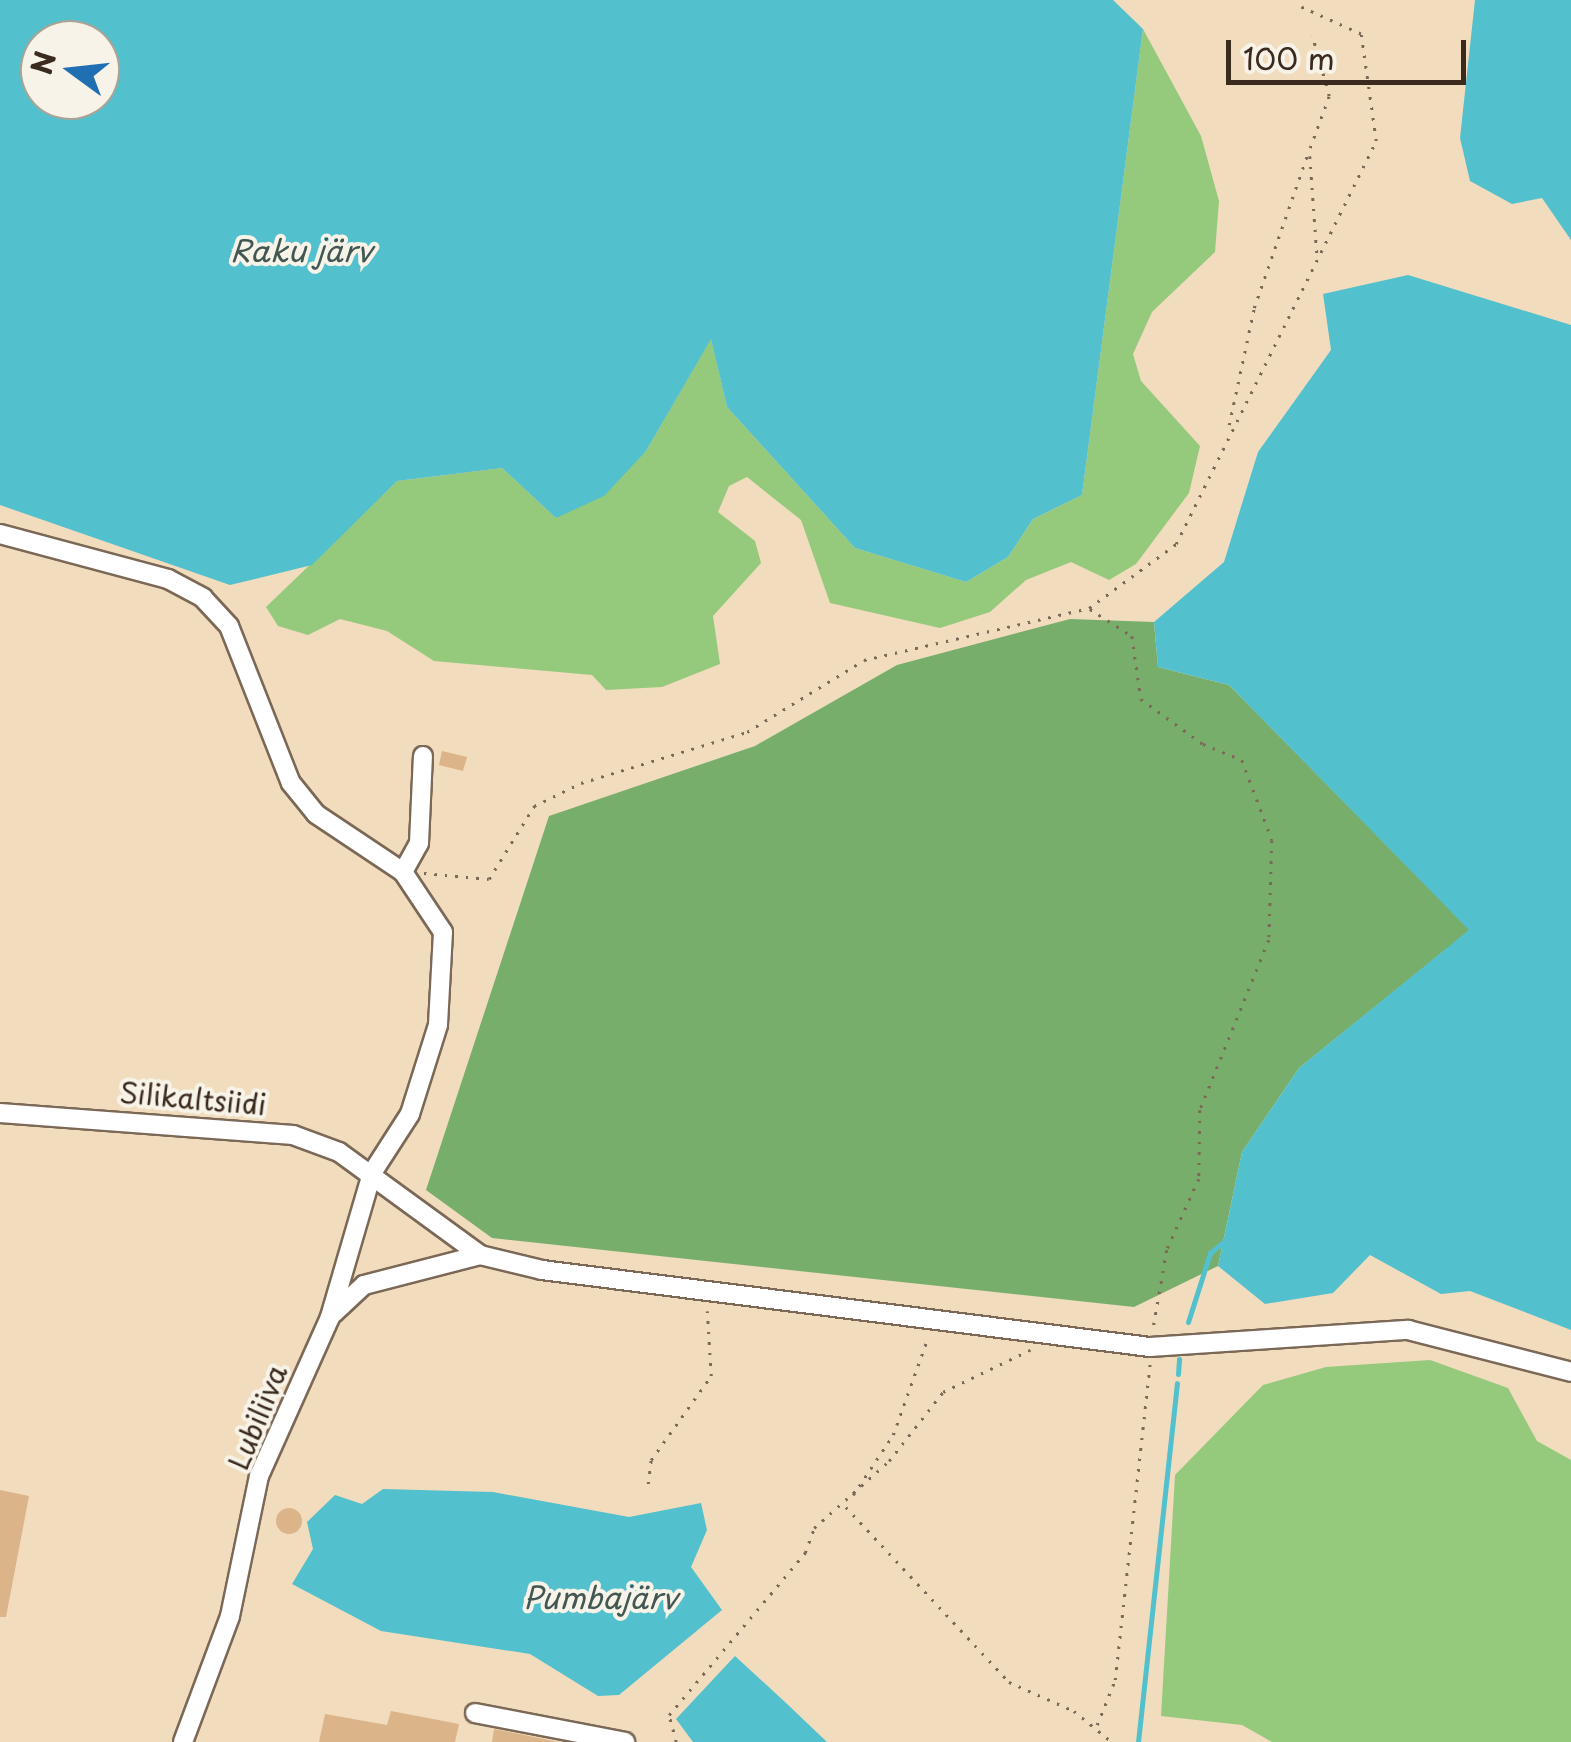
<!DOCTYPE html>
<meta charset="utf-8">
<style>
body{margin:0}
#map{position:relative;width:1571px;height:1742px;overflow:hidden;background:#f1dcbd;font-family:"Playpen Sans",sans-serif}
div>[style]{position:absolute}
[style*='--x']{left:calc(var(--x)*1px);top:calc(var(--y)*1px);width:calc(var(--w)*1px);rotate:calc(var(--a)*1deg)}
.green>*{inset:0;background:#95ca7c}
.forest>*{inset:0;background:#78ae6c}
.water>*{inset:0;background:#53c0cd}
.stream>*{height:5px;margin:-2.5px;padding:0 2.5px;transform-origin:2.5px;border-radius:2.5px;background:#53c0cd}
.building>*{inset:0;background:#dbb489}
.round{border-radius:50%}
.path>*{height:2.5px;margin-top:-1.25px;transform-origin:0;background:repeating-linear-gradient(90deg,#7b6856 0 2.5px,transparent 0 10.5px)}
.roads{filter:drop-shadow(2px 0 #7b6856) drop-shadow(-2px 0 #7b6856) drop-shadow(0 2px #7b6856) drop-shadow(0 -2px #7b6856)}
.minor>*{height:18px;margin:-9px;padding:0 9px;transform-origin:9px;border-radius:9px;background:#fff}
span{translate:-50% -50%;white-space:nowrap;text-align:center;line-height:1.15;-webkit-text-stroke:8px #f7f3e8;paint-order:stroke}
.street-label{font-size:28px;color:#3b2a1e}
.water-label{font-size:30px;color:#425753;font-style:italic}
.north{position:absolute;left:20px;top:20px;width:100px;height:100px;box-sizing:border-box;background:#f7f3e8;border:2px solid #aca397;border-radius:50%;rotate:285deg;font-size:28px;font-weight:700;line-height:40px;text-align:center;color:#3b2a1e}
.north::after{content:'';display:block;margin:auto;width:35px;height:45px;background:#1f6fb2;clip-path:polygon(50% 0,100% 100%,50% 72%,0 100%)}
.scale{position:absolute;left:1226px;top:40px;width:240px;height:45px;box-sizing:border-box;border:5px solid #3b2a1e;border-top:0;padding-left:12px;font-size:30px;line-height:35px;white-space:nowrap;color:#3b2a1e;-webkit-text-stroke:8px #f7f3e8;paint-order:stroke}
</style>
<div id="map">
<div class="green">
<i style="clip-path:polygon(1143px 29px,1201px 136px,1219px 201px,1215px 252px,1152px 312px,1133px 354px,1141px 381px,1200px 446px,1189px 493px,1136px 564px,1109px 580px,1071px 562px,1026px 580px,990px 612px,940px 628px,830px 603px,801px 520px,747px 477px,729px 486px,718px 512px,755px 541px,761px 563px,713px 616px,720px 664px,662px 687px,606px 690px,592px 675px,434px 661px,387px 631px,340px 619px,308px 635px,278px 626px,266px 607px,397px 481px,502px 468px,556px 518px,646px 451px,711px 338px,727px 407px,855px 548px,966px 582px,1008px 557px,1033px 519px,1082px 495px)"></i>
<i style="clip-path:polygon(1430px 1360px,1508px 1388px,1537px 1441px,1571px 1460px,1571px 1742px,1272px 1742px,1242px 1725px,1161px 1716px,1175px 1475px,1263px 1385px,1326px 1367px)"></i>
</div>
<div class="forest">
<i style="clip-path:polygon(1070px 619px,1154px 622px,1158px 667px,1229px 685px,1470px 930px,1299px 1068px,1242px 1152px,1218px 1266px,1134px 1307px,492px 1238px,426px 1190px,549px 816px,755px 746px,897px 665px)"></i>
</div>
<div class="water">
<i style="clip-path:polygon(evenodd,0 0,1113px 0,1143px 29px,1082px 495px,1033px 519px,1008px 557px,966px 582px,855px 548px,727px 407px,711px 339px,646px 451px,604px 496px,556px 518px,502px 468px,397px 481px,312px 565px,230px 585px,0 505px,0 0,40px 40px,100px 40px,100px 100px,40px 100px,40px 40px)"></i>
<i style="clip-path:polygon(1475px 0,1571px 0,1571px 240px,1542px 198px,1512px 204px,1470px 181px,1460px 138px)"></i>
<i style="clip-path:polygon(1408px 275px,1571px 325px,1571px 1330px,1470px 1291px,1441px 1294px,1370px 1255px,1333px 1293px,1265px 1304px,1218px 1266px,1242px 1152px,1299px 1068px,1469px 930px,1229px 685px,1158px 667px,1154px 622px,1224px 562px,1258px 452px,1331px 350px,1323px 294px)"></i>
<i style="clip-path:polygon(383px 1489px,493px 1492px,629px 1517px,701px 1503px,707px 1530px,691px 1567px,722px 1610px,619px 1695px,598px 1696px,530px 1654px,381px 1631px,292px 1584px,313px 1549px,307px 1522px,335px 1495px,362px 1504px)"></i>
<i style="clip-path:polygon(735px 1656px,785px 1702px,827px 1742px,693px 1742px,676px 1719px)"></i>
</div>
<div class="stream">
<i style="--x:1188;--y:1322;--w:72;--a:-72.3"></i>
<i style="--x:1210;--y:1253;--w:17;--a:-40"></i>
<i style="--x:1178;--y:1374;--w:15;--a:-86"></i>
<i style="--x:1138;--y:1742;--w:361;--a:-83.8"></i>
</div>
<div class="building">
<i style="clip-path:polygon(442px 751px,467px 757px,463px 771px,439px 765px)"></i>
<i style="clip-path:polygon(0 1490px,29px 1496px,6px 1617px,0 1617px)"></i>
<i class="round" style="left:276px;top:1508px;width:26px;height:26px"></i>
<i style="clip-path:polygon(391px 1711px,459px 1724px,455px 1742px,319px 1742px,325px 1714px,387px 1725px)"></i>
<i style="clip-path:polygon(494px 1729px,559px 1742px,492px 1742px)"></i>
</div>
<div class="path">
<i style="--x:1310;--y:148;--w:55;--a:-69.9"></i>
<i style="--x:1329;--y:96;--w:63;--a:-105.6"></i>
<i style="--x:1310;--y:156;--w:97;--a:85.9"></i>
<i style="--x:1229;--y:425;--w:120;--a:-77.9"></i>
<i style="--x:1254;--y:308;--w:167;--a:-70.8"></i>
<i style="--x:1090;--y:609;--w:50;--a:32.7"></i>
<i style="--x:1132;--y:636;--w:64;--a:81.9"></i>
<i style="--x:1141;--y:699;--w:77;--a:36"></i>
<i style="--x:1203;--y:744;--w:42;--a:22.3"></i>
<i style="--x:1242;--y:760;--w:85;--a:69.4"></i>
<i style="--x:1272;--y:840;--w:100;--a:91.7"></i>
<i style="--x:1269;--y:940;--w:183;--a:112.1"></i>
<i style="--x:1200;--y:1110;--w:69;--a:90.8"></i>
<i style="--x:1199;--y:1179;--w:78;--a:114.3"></i>
<i style="--x:1167;--y:1250;--w:81;--a:99.9"></i>
<i style="--x:424;--y:873;--w:65;--a:5.3"></i>
<i style="--x:489;--y:879;--w:86;--a:-58.3"></i>
<i style="--x:534;--y:806;--w:52;--a:-26.1"></i>
<i style="--x:581;--y:783;--w:174;--a:-17.1"></i>
<i style="--x:747;--y:732;--w:137;--a:-31.6"></i>
<i style="--x:864;--y:660;--w:231;--a:-13"></i>
<i style="--x:1089;--y:608;--w:108;--a:-36.3"></i>
<i style="--x:1176;--y:544;--w:450;--a:-63.6"></i>
<i style="--x:1376;--y:141;--w:108;--a:-98"></i>
<i style="--x:1361;--y:34;--w:66;--a:-155.8"></i>
<i style="--x:648;--y:1484;--w:24;--a:-83"></i>
<i style="--x:651;--y:1460;--w:103;--a:-54.5"></i>
<i style="--x:711;--y:1376;--w:65;--a:-93.5"></i>
<i style="--x:853;--y:1495;--w:72;--a:-56.3"></i>
<i style="--x:893;--y:1435;--w:104;--a:-70.3"></i>
<i style="--x:846;--y:1507;--w:239;--a:47"></i>
<i style="--x:1009;--y:1682;--w:71;--a:24"></i>
<i style="--x:1074;--y:1711;--w:49;--a:39.2"></i>
<i style="--x:1097;--y:1725;--w:48;--a:-68.2"></i>
<i style="--x:1115;--y:1680;--w:320;--a:-83.7"></i>
<i style="--x:676;--y:1742;--w:28;--a:-105"></i>
<i style="--x:669;--y:1715;--w:212;--a:-50"></i>
<i style="--x:805;--y:1553;--w:27;--a:-70"></i>
<i style="--x:814;--y:1528;--w:101;--a:-41.8"></i>
<i style="--x:889;--y:1461;--w:88;--a:-52"></i>
<i style="--x:943;--y:1392;--w:97;--a:-25.8"></i>
</div>
<div class="roads">
<div class="minor">
<i style="--x:0;--y:534;--w:174;--a:15"></i>
<i style="--x:168;--y:579;--w:40;--a:28"></i>
<i style="--x:203;--y:598;--w:38;--a:47"></i>
<i style="--x:229;--y:626;--w:169;--a:68.5"></i>
<i style="--x:291;--y:783;--w:40;--a:51"></i>
<i style="--x:316;--y:814;--w:105;--a:33.7"></i>
<i style="--x:403;--y:872;--w:72;--a:56.3"></i>
<i style="--x:443;--y:932;--w:93;--a:93.1"></i>
<i style="--x:438;--y:1025;--w:93;--a:107.5"></i>
<i style="--x:410;--y:1114;--w:70;--a:122.8"></i>
<i style="--x:403;--y:872;--w:33;--a:-61"></i>
<i style="--x:419;--y:843;--w:87;--a:-87.4"></i>
<i style="--x:0;--y:1113;--w:294;--a:4.3"></i>
<i style="--x:293;--y:1135;--w:49;--a:20.3"></i>
<i style="--x:339;--y:1152;--w:175;--a:36.1"></i>
<i style="--x:480;--y:1255;--w:64;--a:13.6"></i>
<i style="--x:542;--y:1270;--w:613;--a:7.22"></i>
<i style="--x:1150;--y:1347;--w:259;--a:-3.8"></i>
<i style="--x:1408;--y:1330;--w:168;--a:14.4"></i>
<i style="--x:334;--y:1313;--w:41;--a:-43"></i>
<i style="--x:364;--y:1285;--w:120;--a:-14.5"></i>
<i style="--x:475;--y:1713;--w:153;--a:10.9"></i>
<i style="--x:183;--y:1742;--w:134;--a:-69.5"></i>
<i style="--x:230;--y:1616;--w:143;--a:-78.3"></i>
<i style="--x:259;--y:1476;--w:174;--a:-65.9"></i>
<i style="--x:330;--y:1317;--w:150;--a:-73.7"></i>
</div>
</div>
<div class="street-label">
<span style="left:193px;top:1098px;rotate:5deg">Silikaltsiidi</span>
<span style="left:257px;top:1417px;rotate:-68deg">Lubiliiva</span>
</div>
<div class="water-label">
<span style="left:301px;top:250px">Raku järv</span>
<span style="left:600px;top:1597px">Pumbajärv</span>
</div>
<div class="north">N</div>
<div class="scale">100 m</div>
</div>
